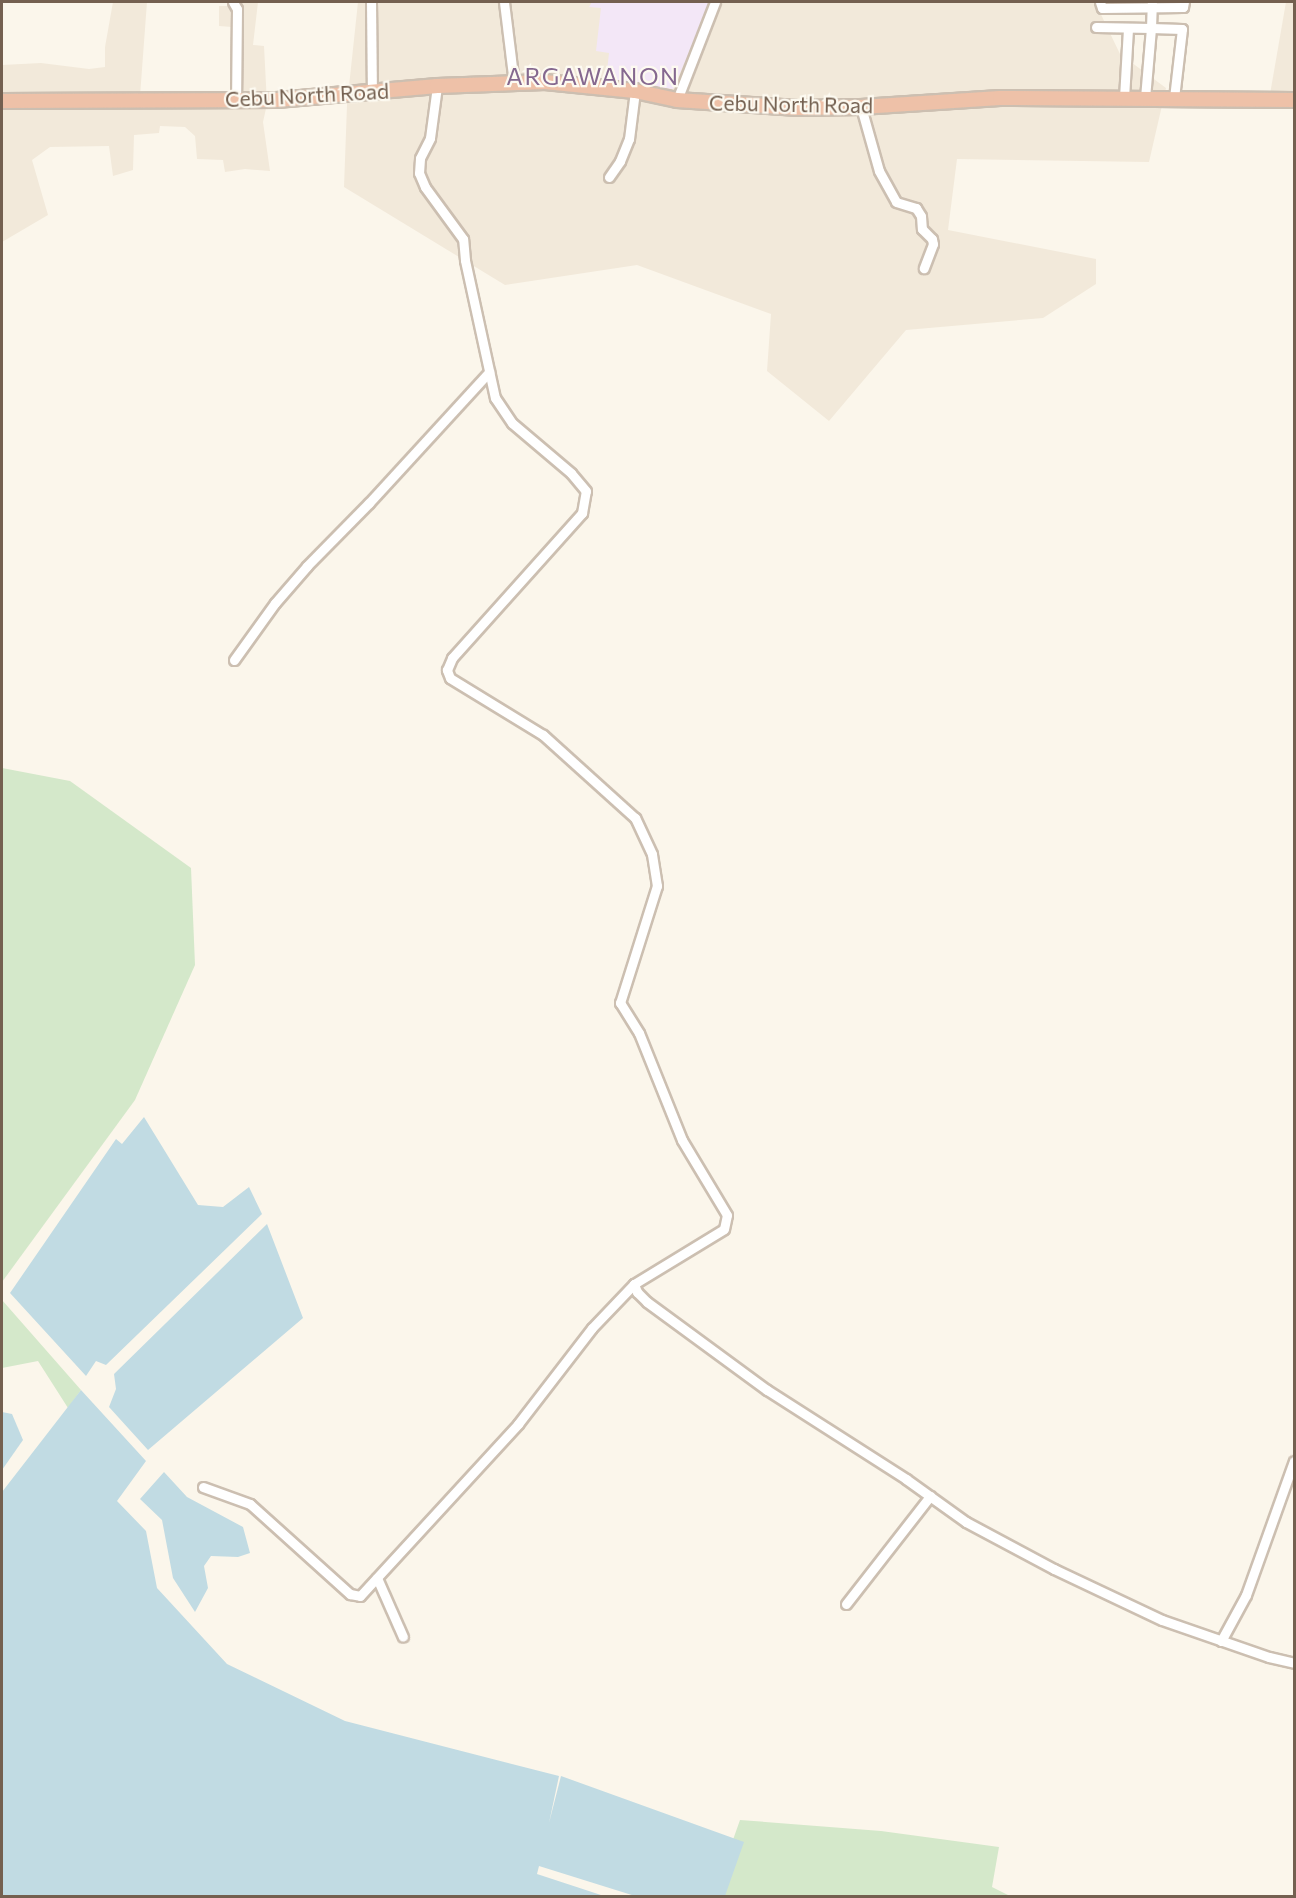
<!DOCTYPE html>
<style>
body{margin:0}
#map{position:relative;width:1296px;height:1898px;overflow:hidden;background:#fbf6eb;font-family:Commissioner,sans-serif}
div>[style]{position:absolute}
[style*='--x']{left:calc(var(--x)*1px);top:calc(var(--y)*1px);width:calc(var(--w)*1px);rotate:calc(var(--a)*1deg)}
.residential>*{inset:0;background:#f2e9da}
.education>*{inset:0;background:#f3e7f7}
.green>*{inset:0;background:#d4e8ca}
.water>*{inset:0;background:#c1dbe3}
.roads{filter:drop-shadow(2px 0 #ccbfb1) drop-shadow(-2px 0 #ccbfb1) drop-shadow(0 2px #ccbfb1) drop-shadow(0 -2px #ccbfb1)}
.minor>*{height:9px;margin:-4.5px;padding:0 4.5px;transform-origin:4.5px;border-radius:4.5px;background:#fff}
.highway>*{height:14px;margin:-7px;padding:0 7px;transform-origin:7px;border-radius:7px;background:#eec1a8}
span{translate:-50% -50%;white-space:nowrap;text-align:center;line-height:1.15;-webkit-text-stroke:4.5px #fdfaf1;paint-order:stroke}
.street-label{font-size:21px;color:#746050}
.quarter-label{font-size:24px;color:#85688f;letter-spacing:1.5px}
.frame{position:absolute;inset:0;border:3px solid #746050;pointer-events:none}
</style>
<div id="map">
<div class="residential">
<i style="clip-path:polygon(113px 2px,147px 2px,140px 96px,230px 104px,232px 27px,219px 26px,219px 6px,236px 6px,236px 2px,258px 2px,253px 45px,264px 46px,267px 104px,263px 122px,270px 171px,245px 169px,225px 172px,223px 160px,197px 159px,195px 136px,185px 127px,160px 126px,159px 133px,134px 135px,133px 170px,113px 176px,109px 146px,50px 147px,32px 160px,48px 215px,2px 242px,2px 65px,41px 63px,89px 69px,105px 67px,105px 47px)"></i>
<i style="clip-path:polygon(358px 2px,1095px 2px,1120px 54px,1166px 88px,1149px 162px,957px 159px,948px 230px,1096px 259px,1096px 284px,1043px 318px,906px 330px,829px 421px,767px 371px,771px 314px,637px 265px,505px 285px,344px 187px,347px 105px)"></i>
<i style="clip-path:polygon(1286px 2px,1294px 2px,1294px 100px,1269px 100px)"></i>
</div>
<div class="education">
<i style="clip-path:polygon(592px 2px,711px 2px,673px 89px,606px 80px,609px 53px,596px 51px,601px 8px,589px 7px)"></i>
</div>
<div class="green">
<i style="clip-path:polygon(2px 768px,70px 781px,191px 868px,195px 965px,135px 1100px,2px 1282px)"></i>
<i style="clip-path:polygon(2px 1300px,81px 1390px,68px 1408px,38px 1361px,2px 1368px)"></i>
<i style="clip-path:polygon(740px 1820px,881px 1831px,999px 1847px,992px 1887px,1010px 1896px,713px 1896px)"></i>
</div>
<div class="water">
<i style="clip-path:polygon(144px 1117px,198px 1205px,223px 1207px,249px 1187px,262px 1214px,106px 1365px,96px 1361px,86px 1376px,10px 1293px,116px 1139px,122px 1144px)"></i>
<i style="clip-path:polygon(267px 1224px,303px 1318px,148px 1450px,109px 1407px,116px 1389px,114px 1374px)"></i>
<i style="clip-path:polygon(81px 1390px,146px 1461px,117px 1501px,146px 1531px,157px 1588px,227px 1664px,345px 1721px,559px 1776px,549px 1823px,561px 1776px,744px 1842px,725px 1896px,635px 1896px,539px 1866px,537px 1874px,604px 1896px,2px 1896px,2px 1492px)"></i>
<i style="clip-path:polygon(2px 1412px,12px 1414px,23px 1440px,2px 1470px)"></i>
<i style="clip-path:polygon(164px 1472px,187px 1497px,243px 1527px,250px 1553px,238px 1557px,211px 1556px,204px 1566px,208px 1588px,195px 1612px,173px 1578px,162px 1520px,140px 1499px)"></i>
</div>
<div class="roads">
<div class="minor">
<i style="--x:233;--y:2;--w:8;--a:60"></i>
<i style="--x:237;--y:9;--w:91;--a:90.6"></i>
<i style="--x:371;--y:2;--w:90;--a:89.4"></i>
<i style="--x:504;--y:2;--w:82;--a:83"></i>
<i style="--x:1100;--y:2;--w:6;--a:72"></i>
<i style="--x:1102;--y:8;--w:81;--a:-0.7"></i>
<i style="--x:1183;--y:7;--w:5;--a:-79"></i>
<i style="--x:1096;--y:27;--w:55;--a:1"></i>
<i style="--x:1151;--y:28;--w:26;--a:-88"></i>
<i style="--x:1124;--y:98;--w:70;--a:-86.7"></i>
<i style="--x:1145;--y:98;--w:70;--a:-85.1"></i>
<i style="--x:1151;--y:28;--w:31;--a:2"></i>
<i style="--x:1182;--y:29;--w:69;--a:96.6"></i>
<i style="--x:677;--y:100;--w:105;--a:-68.8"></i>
<i style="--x:861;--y:107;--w:66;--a:74.3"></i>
<i style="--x:879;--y:171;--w:35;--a:61"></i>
<i style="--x:896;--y:202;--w:21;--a:17"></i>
<i style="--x:916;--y:208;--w:9;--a:58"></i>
<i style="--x:921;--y:216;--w:13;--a:86"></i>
<i style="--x:922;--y:229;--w:14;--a:45"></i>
<i style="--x:932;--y:239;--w:5;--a:79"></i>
<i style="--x:933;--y:244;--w:26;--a:111"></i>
<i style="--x:609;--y:177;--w:19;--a:-55"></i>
<i style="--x:620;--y:161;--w:24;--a:-68"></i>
<i style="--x:629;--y:139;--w:48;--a:-82.9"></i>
<i style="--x:234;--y:660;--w:70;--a:-54.3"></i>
<i style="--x:275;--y:603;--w:49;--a:-49.1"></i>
<i style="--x:307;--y:566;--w:88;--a:-45.5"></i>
<i style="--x:369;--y:503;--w:178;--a:-47.5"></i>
<i style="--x:634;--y:1284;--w:9;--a:69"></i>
<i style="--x:637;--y:1292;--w:14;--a:45"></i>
<i style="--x:647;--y:1302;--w:149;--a:36.3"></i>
<i style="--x:767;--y:1390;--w:165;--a:32.6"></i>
<i style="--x:906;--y:1479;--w:74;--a:35.6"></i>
<i style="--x:966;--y:1522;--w:100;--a:28.1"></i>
<i style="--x:1054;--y:1569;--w:119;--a:25.3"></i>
<i style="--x:1162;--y:1620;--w:113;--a:19.1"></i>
<i style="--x:1269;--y:1657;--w:26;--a:13"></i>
<i style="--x:203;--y:1487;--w:50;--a:19.9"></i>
<i style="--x:250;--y:1504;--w:135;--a:42"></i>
<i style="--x:350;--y:1594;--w:10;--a:11"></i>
<i style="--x:360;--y:1596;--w:234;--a:-47.4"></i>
<i style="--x:518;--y:1424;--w:121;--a:-52.4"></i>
<i style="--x:592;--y:1328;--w:61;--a:-46.3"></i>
<i style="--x:634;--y:1284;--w:105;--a:-31.4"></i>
<i style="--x:724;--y:1229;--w:14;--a:-78"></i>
<i style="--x:727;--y:1215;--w:87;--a:-121"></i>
<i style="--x:682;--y:1140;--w:115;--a:-111.9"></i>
<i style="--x:639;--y:1033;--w:36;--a:-122"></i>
<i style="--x:620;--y:1003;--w:123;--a:-72.5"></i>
<i style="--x:657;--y:886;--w:32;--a:-99"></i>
<i style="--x:652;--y:854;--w:40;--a:-115"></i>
<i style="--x:635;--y:818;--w:124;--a:-137.9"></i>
<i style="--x:543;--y:735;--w:109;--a:-148.5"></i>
<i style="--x:450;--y:678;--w:9;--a:-111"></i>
<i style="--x:447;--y:670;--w:13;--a:-67"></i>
<i style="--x:452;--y:658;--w:195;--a:-48.1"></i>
<i style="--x:582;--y:513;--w:22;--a:-80"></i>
<i style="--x:586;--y:491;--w:23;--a:-130"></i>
<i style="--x:571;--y:473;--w:77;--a:-139.7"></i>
<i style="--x:512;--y:423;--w:30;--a:-124"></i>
<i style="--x:495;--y:398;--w:141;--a:-102.3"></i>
<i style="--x:465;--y:260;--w:21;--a:-95"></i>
<i style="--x:463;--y:239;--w:64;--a:-126.2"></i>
<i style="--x:425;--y:187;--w:15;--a:-113"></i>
<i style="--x:419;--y:173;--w:15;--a:-86"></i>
<i style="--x:420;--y:158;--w:22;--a:-63"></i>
<i style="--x:430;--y:138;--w:52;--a:-82.3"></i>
<i style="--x:377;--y:1578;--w:64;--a:66.2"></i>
<i style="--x:846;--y:1604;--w:137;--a:-52.1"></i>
<i style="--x:1221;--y:1641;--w:52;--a:-61.5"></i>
<i style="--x:1246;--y:1595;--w:142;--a:-70.3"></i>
</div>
<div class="highway">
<i style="--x:2;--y:101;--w:275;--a:-0.2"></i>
<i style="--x:277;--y:100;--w:161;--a:-5"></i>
<i style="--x:437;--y:86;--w:108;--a:-2.1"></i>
<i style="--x:545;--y:82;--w:90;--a:5.7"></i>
<i style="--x:635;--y:91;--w:43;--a:12.1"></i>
<i style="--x:677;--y:100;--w:121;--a:3.8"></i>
<i style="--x:798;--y:108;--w:63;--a:-0.9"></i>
<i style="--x:861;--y:107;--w:139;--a:-3.7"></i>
<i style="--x:1000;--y:98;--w:294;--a:0.4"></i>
</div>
</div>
<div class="street-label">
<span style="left:307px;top:95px;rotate:-3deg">Cebu North Road</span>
<span style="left:791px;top:104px;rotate:1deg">Cebu North Road</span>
</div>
<div class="quarter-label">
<span style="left:593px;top:76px">ARGAWANON</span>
</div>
<div class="frame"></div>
</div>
